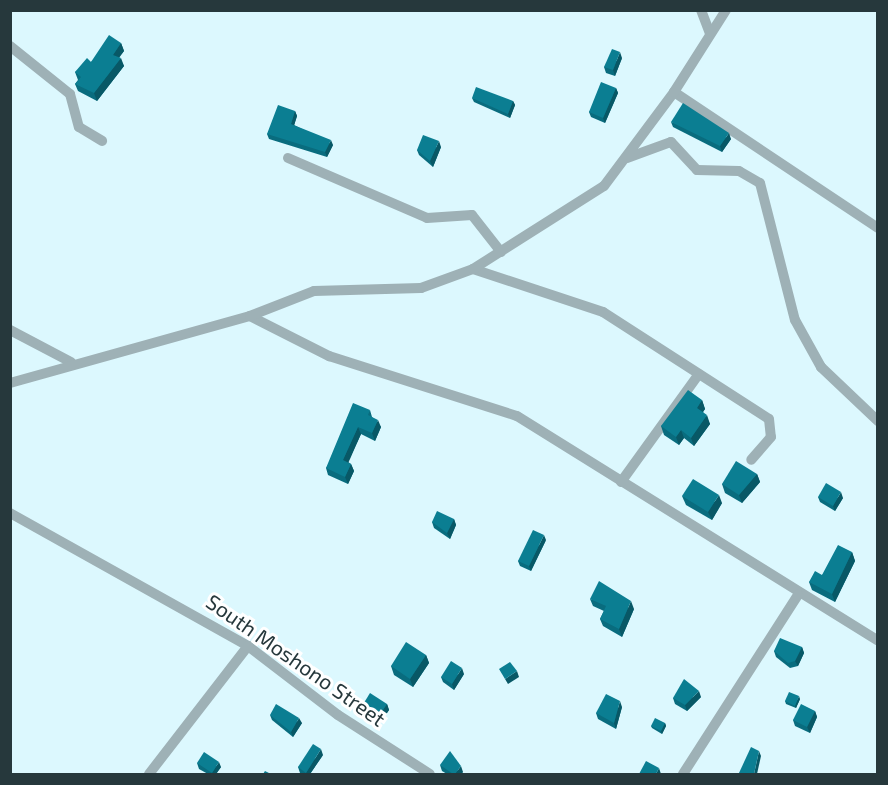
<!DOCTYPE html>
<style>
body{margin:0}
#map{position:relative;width:888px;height:785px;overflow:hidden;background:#dcf8fe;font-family:"Exo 2",sans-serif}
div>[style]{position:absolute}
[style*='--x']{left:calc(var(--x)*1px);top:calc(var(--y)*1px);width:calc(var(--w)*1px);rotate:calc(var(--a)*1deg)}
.street>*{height:10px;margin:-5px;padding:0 5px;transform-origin:5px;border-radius:5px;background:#9eb1b6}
.wall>*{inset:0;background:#096c7e}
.shaded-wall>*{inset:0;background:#085866}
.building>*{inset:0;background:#0b7e92}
span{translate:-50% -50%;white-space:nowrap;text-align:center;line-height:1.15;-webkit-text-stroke:6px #fff;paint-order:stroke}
.street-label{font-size:21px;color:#26383c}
.frame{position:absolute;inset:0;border:12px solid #26383c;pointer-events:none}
</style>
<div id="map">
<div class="street">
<i style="--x:701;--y:10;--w:25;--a:69"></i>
<i style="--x:10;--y:46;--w:77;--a:38.7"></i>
<i style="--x:70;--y:94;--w:34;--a:75"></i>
<i style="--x:79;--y:127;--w:27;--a:31"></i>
<i style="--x:674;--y:92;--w:245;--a:33.7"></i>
<i style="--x:288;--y:158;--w:151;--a:23.3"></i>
<i style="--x:427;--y:218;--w:45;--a:-3.8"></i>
<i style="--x:472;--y:215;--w:47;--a:51.9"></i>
<i style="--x:627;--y:158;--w:47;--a:-20"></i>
<i style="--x:671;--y:142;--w:38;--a:47"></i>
<i style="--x:697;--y:170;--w:42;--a:1.4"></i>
<i style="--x:739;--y:171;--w:24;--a:30"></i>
<i style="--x:760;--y:183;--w:141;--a:75.7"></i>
<i style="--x:795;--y:320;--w:54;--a:61"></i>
<i style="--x:821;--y:367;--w:79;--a:43.5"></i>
<i style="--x:473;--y:269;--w:137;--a:18.3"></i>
<i style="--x:603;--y:312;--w:197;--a:32.8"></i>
<i style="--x:769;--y:419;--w:18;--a:84"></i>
<i style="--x:771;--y:437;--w:30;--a:131"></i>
<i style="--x:250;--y:316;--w:89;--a:26.9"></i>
<i style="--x:329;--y:356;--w:197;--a:17.7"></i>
<i style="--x:517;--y:416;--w:425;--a:31.9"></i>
<i style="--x:10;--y:330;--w:69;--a:27.7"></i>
<i style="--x:10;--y:383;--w:249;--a:-15.6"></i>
<i style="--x:250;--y:316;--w:69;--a:-21.3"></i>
<i style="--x:314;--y:291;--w:107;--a:-1.6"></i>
<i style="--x:421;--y:288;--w:55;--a:-20.1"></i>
<i style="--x:473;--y:269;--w:155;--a:-32.4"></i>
<i style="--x:604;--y:186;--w:117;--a:-53.3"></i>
<i style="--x:674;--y:92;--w:97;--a:-57.6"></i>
<i style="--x:621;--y:482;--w:133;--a:-54.2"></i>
<i style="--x:10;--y:513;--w:273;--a:29.2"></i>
<i style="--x:248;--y:646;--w:113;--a:37.5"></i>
<i style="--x:338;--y:715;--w:109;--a:32.7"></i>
<i style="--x:149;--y:774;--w:162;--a:-52.3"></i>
<i style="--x:683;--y:774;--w:213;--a:-57.3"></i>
</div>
<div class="wall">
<i style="clip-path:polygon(121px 43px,124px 51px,119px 57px,124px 66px,97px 101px,78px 91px,75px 84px,78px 80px,75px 72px)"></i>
<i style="clip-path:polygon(622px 58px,615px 76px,606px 73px,604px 67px)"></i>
<i style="clip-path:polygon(616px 88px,618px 93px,605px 123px,591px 117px,589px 112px)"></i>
<i style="clip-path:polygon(472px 98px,513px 101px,515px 105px,510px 118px,474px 102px)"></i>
<i style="clip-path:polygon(295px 111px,297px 116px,294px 125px,333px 145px,327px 157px,269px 139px,267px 134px)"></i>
<i style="clip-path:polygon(671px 122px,731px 139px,722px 152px,673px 127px)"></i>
<i style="clip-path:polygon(441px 147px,433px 167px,419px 155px,417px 150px)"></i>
<i style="clip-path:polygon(702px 400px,705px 409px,703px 412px,710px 424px,694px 446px,684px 438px,679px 445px,664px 435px,661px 426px)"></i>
<i style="clip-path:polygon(370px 410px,372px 417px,381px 427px,375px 441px,361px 434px,348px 462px,351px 464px,354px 471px,348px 484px,328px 475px,326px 468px)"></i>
<i style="clip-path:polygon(757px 474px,760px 482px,742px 503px,725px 493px,722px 484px)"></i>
<i style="clip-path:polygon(682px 496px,722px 503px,712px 520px,686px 505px)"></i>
<i style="clip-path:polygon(818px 497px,843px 498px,835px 511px,820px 502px)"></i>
<i style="clip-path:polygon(454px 519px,456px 525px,450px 539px,434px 528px,432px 522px)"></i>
<i style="clip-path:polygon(546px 540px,531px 571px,520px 566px,518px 561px)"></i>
<i style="clip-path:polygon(852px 552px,855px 561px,835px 602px,812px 590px,809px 582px,822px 575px)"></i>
<i style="clip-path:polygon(590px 599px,634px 609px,622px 637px,603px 626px,600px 619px,604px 611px,593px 606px)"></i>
<i style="clip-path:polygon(802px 647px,804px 653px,798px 666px,790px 668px,776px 657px,774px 651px)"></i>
<i style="clip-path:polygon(426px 655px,429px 663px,413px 687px,394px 675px,391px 666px)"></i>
<i style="clip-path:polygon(464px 674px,454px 690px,443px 682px,441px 677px)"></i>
<i style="clip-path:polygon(701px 697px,687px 711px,675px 704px,673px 698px)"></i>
<i style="clip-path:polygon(800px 699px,796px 708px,786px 704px,785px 701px)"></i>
<i style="clip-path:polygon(387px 704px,389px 710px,380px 723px,364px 712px,362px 706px)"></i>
<i style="clip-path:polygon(622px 707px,616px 729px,598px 719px,596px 713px)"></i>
<i style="clip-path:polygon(815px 711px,817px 717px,810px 733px,795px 726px,793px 720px)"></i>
<i style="clip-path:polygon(270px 715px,302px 723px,293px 737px,272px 720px)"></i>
<i style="clip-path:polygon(665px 723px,666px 726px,662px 734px,652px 728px,651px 726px)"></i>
<i style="clip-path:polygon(323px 755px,310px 774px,302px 774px,300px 773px,298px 767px)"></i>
<i style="clip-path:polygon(197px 763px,221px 767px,216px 774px,208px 774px,199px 769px)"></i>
<i style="clip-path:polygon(440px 765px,463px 772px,461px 774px,447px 774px,442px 771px)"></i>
</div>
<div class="shaded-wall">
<i style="clip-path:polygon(121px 43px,124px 51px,116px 62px,113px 55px)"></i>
<i style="clip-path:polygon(620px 52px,622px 58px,615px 76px,613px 70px)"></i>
<i style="clip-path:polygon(121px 58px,124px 66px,97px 101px,94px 93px)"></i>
<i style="clip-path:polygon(616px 88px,618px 93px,605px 123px,603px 118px)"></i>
<i style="clip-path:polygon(513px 101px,515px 105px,510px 118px,508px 114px)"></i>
<i style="clip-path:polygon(295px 111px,297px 116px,293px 129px,291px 124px)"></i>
<i style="clip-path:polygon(729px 133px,731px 139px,722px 152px,720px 146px)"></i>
<i style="clip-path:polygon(331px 140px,333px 145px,327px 157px,325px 152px)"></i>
<i style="clip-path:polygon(439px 141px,441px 147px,433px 167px,430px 161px)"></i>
<i style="clip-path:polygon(702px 400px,705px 409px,700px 416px,697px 408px)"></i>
<i style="clip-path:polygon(707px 415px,710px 424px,694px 446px,691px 438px)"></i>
<i style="clip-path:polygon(378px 420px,381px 427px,375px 441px,372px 433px)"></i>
<i style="clip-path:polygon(358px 427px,361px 434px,346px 468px,343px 460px)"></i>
<i style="clip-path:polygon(681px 430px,684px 438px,679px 445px,676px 437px)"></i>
<i style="clip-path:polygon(351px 464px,354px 471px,348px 484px,345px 477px)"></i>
<i style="clip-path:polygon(757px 474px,760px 482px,742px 503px,739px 495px)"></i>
<i style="clip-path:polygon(841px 492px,843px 498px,835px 511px,833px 506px)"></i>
<i style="clip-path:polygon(719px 495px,722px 503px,712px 520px,708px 512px)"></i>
<i style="clip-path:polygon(454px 519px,456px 525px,450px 539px,447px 533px)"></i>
<i style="clip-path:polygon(544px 535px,546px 540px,531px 571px,529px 566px)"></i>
<i style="clip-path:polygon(852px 552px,855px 561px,835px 602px,832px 594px)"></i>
<i style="clip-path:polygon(631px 601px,634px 609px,622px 637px,619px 629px)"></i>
<i style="clip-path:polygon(802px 647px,804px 653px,798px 666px,795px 661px)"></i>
<i style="clip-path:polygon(426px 655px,429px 663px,413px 687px,410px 679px)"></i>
<i style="clip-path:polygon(462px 668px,464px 674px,454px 690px,452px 684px)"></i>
<i style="clip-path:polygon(517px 671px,519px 677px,508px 684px,505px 679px)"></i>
<i style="clip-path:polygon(699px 691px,701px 697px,687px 711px,685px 705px)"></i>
<i style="clip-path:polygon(799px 696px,800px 699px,796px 708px,795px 706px)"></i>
<i style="clip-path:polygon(620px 701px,622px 707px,616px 729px,614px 723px)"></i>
<i style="clip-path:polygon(387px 704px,389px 710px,380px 723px,378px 717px)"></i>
<i style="clip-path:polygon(815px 711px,817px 717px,810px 733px,807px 727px)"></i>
<i style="clip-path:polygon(299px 718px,302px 723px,293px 737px,291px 732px)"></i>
<i style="clip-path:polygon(665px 723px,666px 726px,662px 734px,661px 731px)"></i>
<i style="clip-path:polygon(321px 749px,323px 755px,310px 774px,307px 774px,306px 773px)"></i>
<i style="clip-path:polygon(759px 751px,761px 756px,757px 774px,754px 774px)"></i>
<i style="clip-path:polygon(219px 762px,221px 767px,216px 774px,212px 774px,212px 773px)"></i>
<i style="clip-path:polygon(461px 766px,463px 772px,461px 774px,455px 774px)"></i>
<i style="clip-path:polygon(659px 768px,661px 774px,656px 774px)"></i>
</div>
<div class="building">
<i style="clip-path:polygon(109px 35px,121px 43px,113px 55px,121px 58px,94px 93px,75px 84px,81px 77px,75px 72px,87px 58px,91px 62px)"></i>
<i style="clip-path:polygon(612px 49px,620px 52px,613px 70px,604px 67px)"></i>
<i style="clip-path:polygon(601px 82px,616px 88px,603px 118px,589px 112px)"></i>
<i style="clip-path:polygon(476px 87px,513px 101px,508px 114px,472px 98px)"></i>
<i style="clip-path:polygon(683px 103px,729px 133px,720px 146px,671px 122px)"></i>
<i style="clip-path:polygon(278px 105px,295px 111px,291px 124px,331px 140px,325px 152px,267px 134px)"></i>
<i style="clip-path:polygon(423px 135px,439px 141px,430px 161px,417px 150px)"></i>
<i style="clip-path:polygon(688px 390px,702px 400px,697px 408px,707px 415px,691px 438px,681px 430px,676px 437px,661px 426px)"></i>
<i style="clip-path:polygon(353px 403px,370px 410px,368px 415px,378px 420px,372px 433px,358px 427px,343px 460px,351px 464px,345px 477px,326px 468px)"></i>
<i style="clip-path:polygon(736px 461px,757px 474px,739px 495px,722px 484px)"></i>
<i style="clip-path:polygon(693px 479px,719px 495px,708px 512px,682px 496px)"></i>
<i style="clip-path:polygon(826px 483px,841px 492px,833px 506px,818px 497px)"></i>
<i style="clip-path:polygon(437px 511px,454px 519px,447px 533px,432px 522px)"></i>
<i style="clip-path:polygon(533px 530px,544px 535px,529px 566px,518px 561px)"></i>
<i style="clip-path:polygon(838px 545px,852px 552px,832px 594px,809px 582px,815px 571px,822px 575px)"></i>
<i style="clip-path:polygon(599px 581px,631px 601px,619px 629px,600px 619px,606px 606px,590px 599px)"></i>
<i style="clip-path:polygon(780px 638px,802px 647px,795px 661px,788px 663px,774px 651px)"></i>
<i style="clip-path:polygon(406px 642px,426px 655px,410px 679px,391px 666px)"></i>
<i style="clip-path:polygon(451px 661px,462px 668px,452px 684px,441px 677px)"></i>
<i style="clip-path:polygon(510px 662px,517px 671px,505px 679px,499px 669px)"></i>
<i style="clip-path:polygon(684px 679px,699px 691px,685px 705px,673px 698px)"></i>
<i style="clip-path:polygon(789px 692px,799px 696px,795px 706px,785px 701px)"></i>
<i style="clip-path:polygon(370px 693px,387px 704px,378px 717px,362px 706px)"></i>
<i style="clip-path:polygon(606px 694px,620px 701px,614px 723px,596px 713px)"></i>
<i style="clip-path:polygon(276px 704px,299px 718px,291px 732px,270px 715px)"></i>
<i style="clip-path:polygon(801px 704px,815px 711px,807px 727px,793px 720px)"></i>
<i style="clip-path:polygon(655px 718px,665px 723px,661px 731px,651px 726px)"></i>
<i style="clip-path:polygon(313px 744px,321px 749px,306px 773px,298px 767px)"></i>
<i style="clip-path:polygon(751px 747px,759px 751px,754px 774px,743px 774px,739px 773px)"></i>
<i style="clip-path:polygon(450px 751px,461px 766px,455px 774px,453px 774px,440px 765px)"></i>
<i style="clip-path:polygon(204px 752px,219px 762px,212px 773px,197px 763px)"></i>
<i style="clip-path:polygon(646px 761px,659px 768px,656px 774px,639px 774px)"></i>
<i style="clip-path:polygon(265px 771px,271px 774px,263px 774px)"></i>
</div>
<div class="street-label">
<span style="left:296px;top:660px;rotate:35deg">South Moshono Street</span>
</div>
<div class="frame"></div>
</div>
